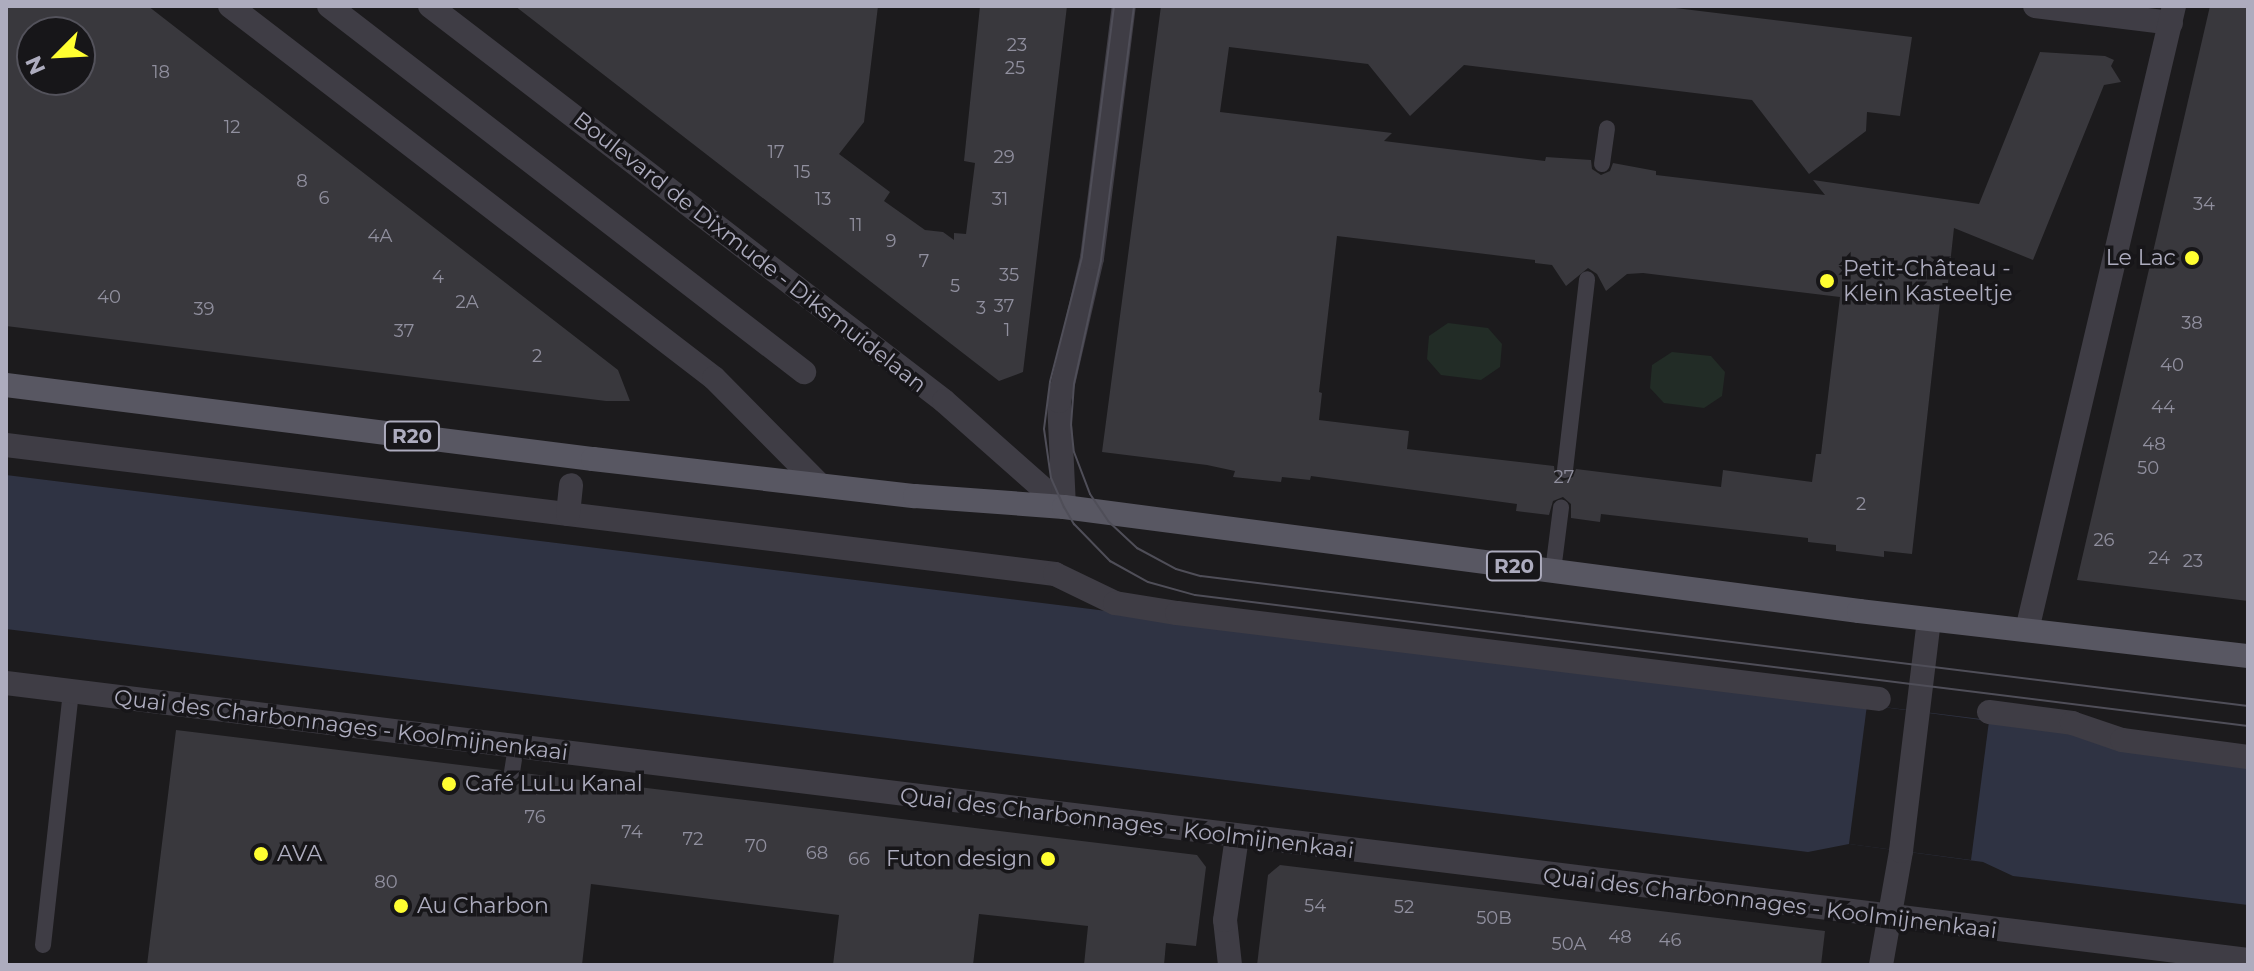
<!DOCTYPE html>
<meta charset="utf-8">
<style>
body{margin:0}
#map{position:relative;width:2254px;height:971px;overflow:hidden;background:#1c1b1d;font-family:Montserrat,sans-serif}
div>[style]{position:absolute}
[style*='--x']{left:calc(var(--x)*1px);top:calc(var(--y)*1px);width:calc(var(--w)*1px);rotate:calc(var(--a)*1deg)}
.green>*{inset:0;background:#222c26}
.water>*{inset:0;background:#2f3343}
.pier>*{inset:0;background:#1c1b1d}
.building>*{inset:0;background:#39383d}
.service>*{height:16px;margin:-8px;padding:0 8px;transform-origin:8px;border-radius:8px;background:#3f3d45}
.pedestrian>*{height:24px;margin:-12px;padding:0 12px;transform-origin:12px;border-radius:12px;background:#3f3d45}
.minor>*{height:24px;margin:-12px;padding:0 12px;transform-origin:12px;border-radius:12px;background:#3f3d45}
.primary>*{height:24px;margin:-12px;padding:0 12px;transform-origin:12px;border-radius:12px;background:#585762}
.tram>*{height:2px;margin:-1px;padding:0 1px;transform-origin:1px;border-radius:1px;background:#4f4e58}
.dots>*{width:22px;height:22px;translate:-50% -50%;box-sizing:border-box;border:4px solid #171619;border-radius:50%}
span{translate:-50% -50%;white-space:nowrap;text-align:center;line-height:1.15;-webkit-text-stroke:7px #171619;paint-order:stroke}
.number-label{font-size:18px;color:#908f9e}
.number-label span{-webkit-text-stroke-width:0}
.shield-label span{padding:2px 6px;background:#171619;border:2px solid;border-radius:6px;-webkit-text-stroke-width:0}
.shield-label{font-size:20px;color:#adacbe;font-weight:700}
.street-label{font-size:22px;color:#adacbe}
.poi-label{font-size:22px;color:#adacbe}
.right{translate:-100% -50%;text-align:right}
.left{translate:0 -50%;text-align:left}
.frame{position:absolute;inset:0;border:8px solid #adacbe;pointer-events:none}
.north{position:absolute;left:16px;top:16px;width:80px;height:80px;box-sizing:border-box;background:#171619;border:2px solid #53525b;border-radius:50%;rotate:246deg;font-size:22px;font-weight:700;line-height:32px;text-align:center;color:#adacbe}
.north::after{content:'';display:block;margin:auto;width:28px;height:36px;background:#fffe31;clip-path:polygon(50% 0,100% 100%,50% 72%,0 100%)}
</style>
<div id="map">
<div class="green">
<i style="clip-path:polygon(1448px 323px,1488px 328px,1502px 344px,1500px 367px,1481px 380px,1441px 375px,1427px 359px,1429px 336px)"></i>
<i style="clip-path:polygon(1672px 352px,1711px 356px,1725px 372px,1722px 396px,1704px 408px,1664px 403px,1650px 388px,1652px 365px)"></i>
</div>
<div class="water">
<i style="clip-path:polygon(6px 475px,2248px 752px,2248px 905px,2013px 876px,1983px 862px,1849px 844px,1808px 852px,6px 629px)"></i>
</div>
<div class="pier">
<i style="clip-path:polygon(1867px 705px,1989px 721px,1971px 860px,1849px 844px)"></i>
</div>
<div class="building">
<i style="clip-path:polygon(evenodd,6px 6px,148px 6px,618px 370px,630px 401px,606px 401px,6px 326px,6px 6px,32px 32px,80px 32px,80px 80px,32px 80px,32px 32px)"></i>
<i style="clip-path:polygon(515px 6px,878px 6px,864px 122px,839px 154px,890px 192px,884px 201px,925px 230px,943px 232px,954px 240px,954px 233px,966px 234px,975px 163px,964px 161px,980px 6px,1067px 6px,1023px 372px,999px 381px)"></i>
<i style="clip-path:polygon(evenodd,1161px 6px,1659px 6px,1912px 37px,1900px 116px,1867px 112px,1866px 131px,1809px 174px,1752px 100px,1464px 65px,1410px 116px,1368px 64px,1229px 47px,1220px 112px,1392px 133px,1384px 141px,1545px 161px,1546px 157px,1591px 160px,1592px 169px,1601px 175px,1610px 171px,1613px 163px,1656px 171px,1656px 175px,1825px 195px,1813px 180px,1979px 204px,2040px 52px,2105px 56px,2114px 60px,2111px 66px,2121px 82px,2104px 85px,2033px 260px,1954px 228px,1947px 292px,1941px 292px,1912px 554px,1884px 551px,1884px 557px,1836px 551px,1836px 545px,1808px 542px,1808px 538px,1601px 514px,1600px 522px,1571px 518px,1571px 504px,1563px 497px,1553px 501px,1549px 515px,1516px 511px,1517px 504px,1311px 476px,1310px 480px,1282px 477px,1281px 482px,1233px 477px,1235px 471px,1207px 465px,1102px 452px,1161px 6px,1337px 236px,1535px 260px,1535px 263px,1552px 265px,1566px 286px,1588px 268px,1597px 274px,1606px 291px,1627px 274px,1643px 273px,1840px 297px,1821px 454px,1816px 454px,1812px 482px,1723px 470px,1721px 487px,1576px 469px,1573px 477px,1563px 481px,1555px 475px,1554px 466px,1407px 449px,1409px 431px,1319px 420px,1322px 393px,1319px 392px,1337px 236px)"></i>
<i style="clip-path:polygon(2210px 6px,2248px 6px,2248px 601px,2077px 580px)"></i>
<i style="clip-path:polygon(176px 730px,501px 770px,505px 780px,511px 783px,520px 779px,523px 773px,1197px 855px,1206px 867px,1196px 946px,1166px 943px,1164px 965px,1084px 965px,1088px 926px,979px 914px,973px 965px,833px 965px,839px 915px,591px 884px,582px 965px,147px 965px)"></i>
<i style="clip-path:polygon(1280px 865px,1825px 931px,1821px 965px,1257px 965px,1268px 875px)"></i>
</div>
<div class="service">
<i style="--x:1602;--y:164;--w:36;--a:-82"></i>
<i style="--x:1565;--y:470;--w:192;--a:-83.4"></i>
<i style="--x:1553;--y:571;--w:64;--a:-82.8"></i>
<i style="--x:512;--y:772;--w:25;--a:-81"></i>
<i style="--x:43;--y:945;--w:256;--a:-83.7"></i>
</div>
<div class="pedestrian">
<i style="--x:329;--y:6;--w:600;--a:37.62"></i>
<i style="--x:6;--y:445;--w:1057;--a:7.01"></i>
<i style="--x:1055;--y:574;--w:67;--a:25.8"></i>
<i style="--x:1115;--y:603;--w:63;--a:9.2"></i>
<i style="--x:1177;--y:613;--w:707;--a:6.98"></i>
<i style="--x:568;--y:514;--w:29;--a:-84"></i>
<i style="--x:1989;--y:712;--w:84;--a:7.5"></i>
<i style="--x:2072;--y:723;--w:53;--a:18.8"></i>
<i style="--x:2122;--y:740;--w:127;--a:7.7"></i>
</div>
<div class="minor">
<i style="--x:230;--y:6;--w:610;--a:37.55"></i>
<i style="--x:714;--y:378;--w:149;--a:45.3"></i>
<i style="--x:430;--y:6;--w:648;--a:37.54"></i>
<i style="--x:944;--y:401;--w:160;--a:41.5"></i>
<i style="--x:2035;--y:6;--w:137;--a:7.1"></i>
<i style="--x:1064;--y:507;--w:106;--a:-92.7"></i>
<i style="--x:1059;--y:401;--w:147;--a:-77"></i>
<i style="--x:1092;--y:258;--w:254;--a:-82.8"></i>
<i style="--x:2027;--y:630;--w:641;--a:-76.74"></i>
<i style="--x:6;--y:683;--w:2259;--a:7.04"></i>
<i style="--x:1230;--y:965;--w:45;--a:-96.3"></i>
<i style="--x:1225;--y:920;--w:84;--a:-81.8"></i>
<i style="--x:1881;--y:965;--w:116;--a:-80"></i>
<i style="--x:1901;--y:851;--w:233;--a:-83.1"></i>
</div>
<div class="primary">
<i style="--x:6;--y:385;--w:592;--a:7.19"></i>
<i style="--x:593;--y:459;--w:324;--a:6.6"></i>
<i style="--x:915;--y:496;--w:149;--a:4.2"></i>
<i style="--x:1064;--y:507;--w:802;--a:7.45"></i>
<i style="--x:1859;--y:611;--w:392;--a:6.6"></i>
</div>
<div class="tram">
<i style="--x:1114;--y:6;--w:253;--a:97.3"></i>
<i style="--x:1082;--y:257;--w:129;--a:104.4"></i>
<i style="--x:1050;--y:382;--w:47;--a:97.3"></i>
<i style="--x:1044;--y:429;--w:49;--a:81.9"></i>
<i style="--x:1051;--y:478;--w:32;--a:66"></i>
<i style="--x:1064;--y:507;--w:20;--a:60"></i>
<i style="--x:1074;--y:524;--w:52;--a:45.8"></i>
<i style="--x:1110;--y:561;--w:43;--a:28.9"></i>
<i style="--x:1148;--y:582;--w:49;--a:15.5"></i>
<i style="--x:1195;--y:595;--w:1061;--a:7.09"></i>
<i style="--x:1134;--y:6;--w:257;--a:97.4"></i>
<i style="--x:1101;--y:261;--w:126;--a:102.4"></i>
<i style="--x:1074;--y:384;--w:41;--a:94.2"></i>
<i style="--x:1071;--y:425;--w:27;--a:84"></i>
<i style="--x:1074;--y:452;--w:45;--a:69.1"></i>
<i style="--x:1090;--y:494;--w:32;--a:56"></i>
<i style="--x:1108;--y:521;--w:40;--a:43"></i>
<i style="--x:1137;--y:548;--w:44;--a:28.3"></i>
<i style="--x:1176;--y:569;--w:26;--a:16"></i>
<i style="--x:1201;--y:576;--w:1055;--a:7.08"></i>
</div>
<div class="dots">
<i style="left:2192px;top:258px;background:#fffe31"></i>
<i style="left:1827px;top:281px;background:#fffe31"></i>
<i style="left:449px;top:784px;background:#fffe31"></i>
<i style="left:261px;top:854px;background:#fffe31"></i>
<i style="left:1048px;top:859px;background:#fffe31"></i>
<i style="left:401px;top:906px;background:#fffe31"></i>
</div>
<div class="number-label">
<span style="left:1017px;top:45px">23</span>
<span style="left:1015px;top:68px">25</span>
<span style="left:161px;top:72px">18</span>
<span style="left:232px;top:127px">12</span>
<span style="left:776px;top:152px">17</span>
<span style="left:1004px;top:157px">29</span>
<span style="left:802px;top:172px">15</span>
<span style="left:302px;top:181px">8</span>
<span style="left:324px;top:198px">6</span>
<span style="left:823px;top:199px">13</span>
<span style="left:1000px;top:199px">31</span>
<span style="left:2204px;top:204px">34</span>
<span style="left:856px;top:225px">11</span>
<span style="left:380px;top:236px">4A</span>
<span style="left:891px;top:241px">9</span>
<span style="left:924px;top:261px">7</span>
<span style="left:1009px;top:275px">35</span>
<span style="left:438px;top:277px">4</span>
<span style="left:955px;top:286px">5</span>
<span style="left:109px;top:297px">40</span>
<span style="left:467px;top:302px">2A</span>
<span style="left:1004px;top:306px">37</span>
<span style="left:981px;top:308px">3</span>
<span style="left:204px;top:309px">39</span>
<span style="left:2192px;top:323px">38</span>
<span style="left:1007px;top:330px">1</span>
<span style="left:404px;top:331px">37</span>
<span style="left:537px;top:356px">2</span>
<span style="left:2172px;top:365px">40</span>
<span style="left:2163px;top:407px">44</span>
<span style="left:2154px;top:444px">48</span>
<span style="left:2148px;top:468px">50</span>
<span style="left:1564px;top:477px">27</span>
<span style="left:1861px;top:504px">2</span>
<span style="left:2104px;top:540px">26</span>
<span style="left:2159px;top:558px">24</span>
<span style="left:2193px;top:561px">23</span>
<span style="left:535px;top:817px">76</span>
<span style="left:632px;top:832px">74</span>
<span style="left:693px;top:839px">72</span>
<span style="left:756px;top:846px">70</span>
<span style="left:817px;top:853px">68</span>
<span style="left:859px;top:859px">66</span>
<span style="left:386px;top:882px">80</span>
<span style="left:1315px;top:906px">54</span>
<span style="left:1404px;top:907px">52</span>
<span style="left:1494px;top:918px">50B</span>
<span style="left:1620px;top:937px">48</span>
<span style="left:1670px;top:940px">46</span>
<span style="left:1569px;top:944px">50A</span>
</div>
<div class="shield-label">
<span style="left:412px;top:436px">R20</span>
<span style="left:1514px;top:566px">R20</span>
</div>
<div class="street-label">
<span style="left:750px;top:252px;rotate:38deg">Boulevard de Dixmude - Diksmuidelaan</span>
<span style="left:341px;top:725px;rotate:7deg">Quai des Charbonnages - Koolmijnenkaai</span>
<span style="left:1127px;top:823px;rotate:7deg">Quai des Charbonnages - Koolmijnenkaai</span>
<span style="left:1770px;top:903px;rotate:7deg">Quai des Charbonnages - Koolmijnenkaai</span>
</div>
<div class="poi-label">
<span class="right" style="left:2176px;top:258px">Le Lac</span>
<span class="left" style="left:1843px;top:281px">Petit-Château -<br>Klein Kasteeltje</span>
<span class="left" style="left:465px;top:784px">Café LuLu Kanal</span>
<span class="left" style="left:277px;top:854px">AVA</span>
<span class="right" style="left:1032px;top:859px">Futon design</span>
<span class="left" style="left:417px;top:906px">Au Charbon</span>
</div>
<div class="frame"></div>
<div class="north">N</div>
</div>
